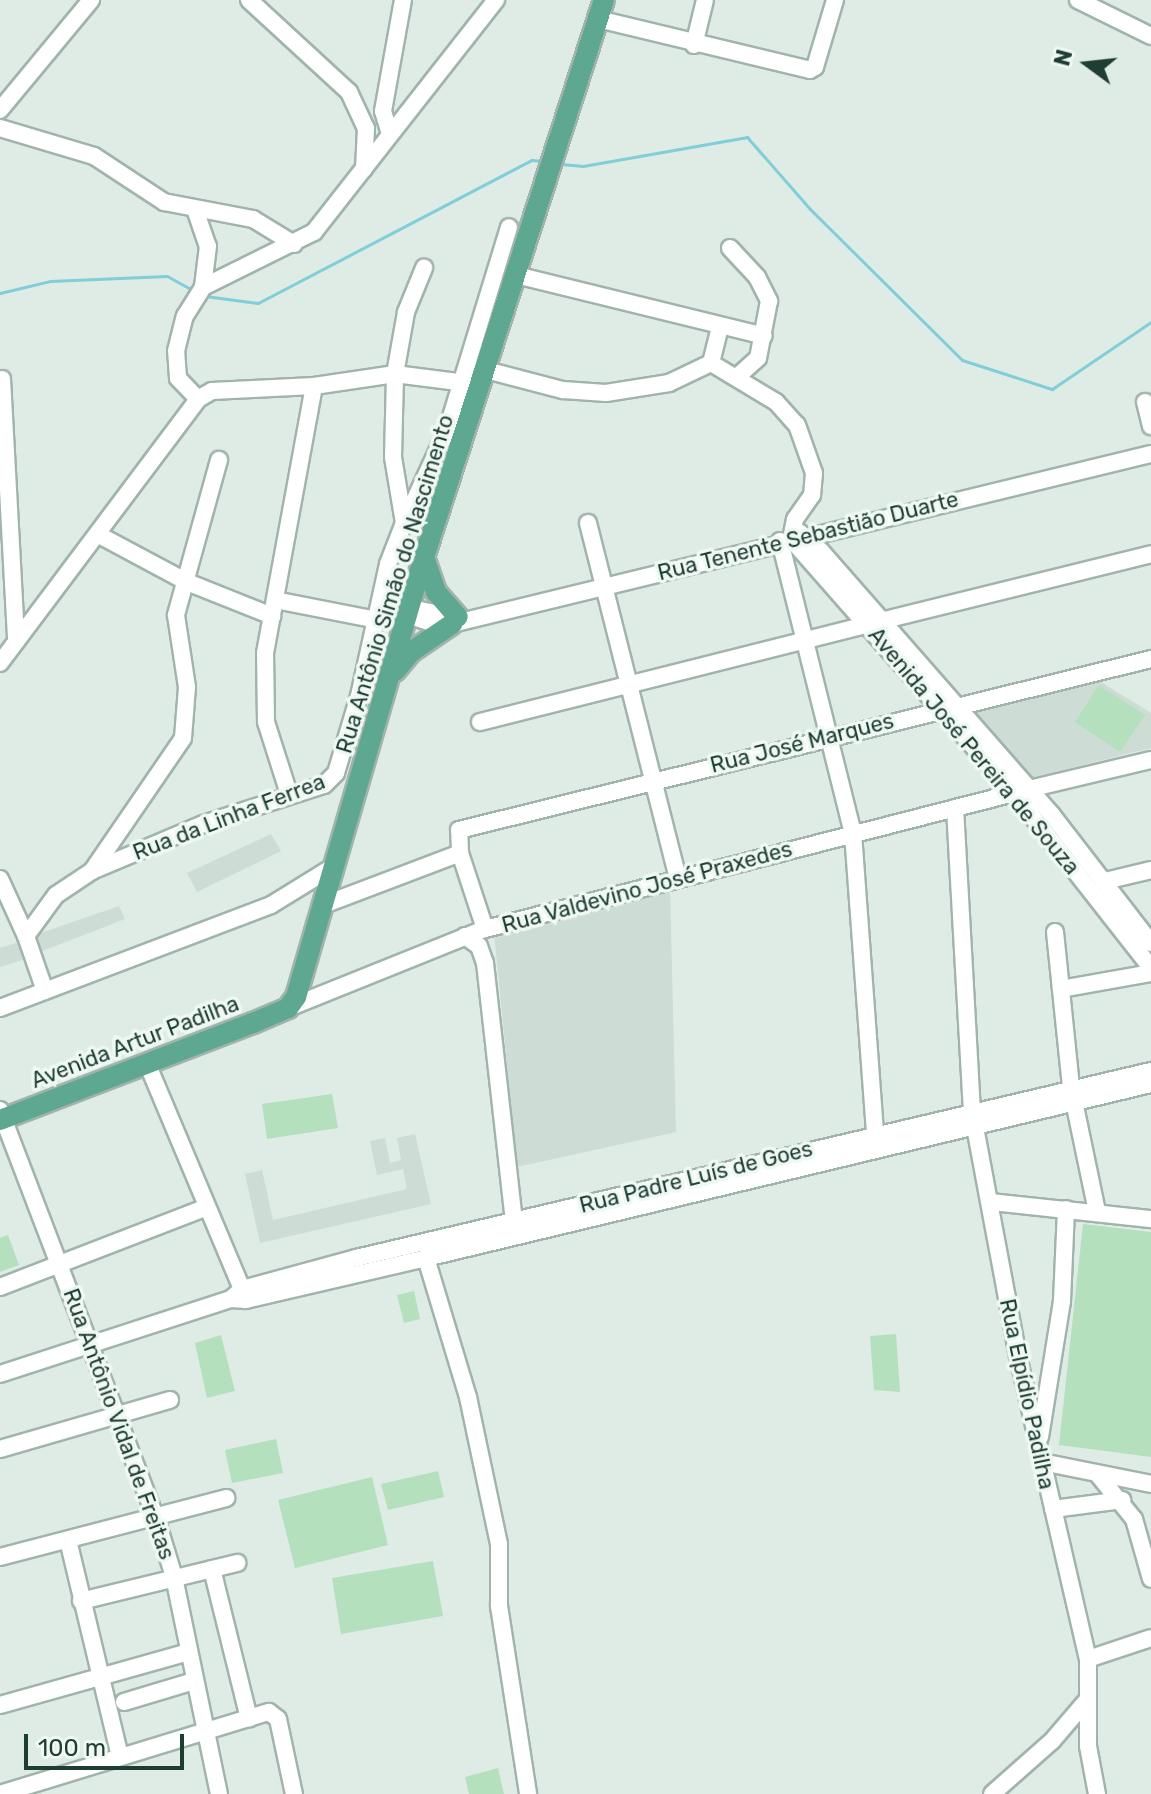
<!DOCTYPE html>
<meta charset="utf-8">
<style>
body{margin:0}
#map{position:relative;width:1151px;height:1794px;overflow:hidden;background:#deece5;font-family:Rubik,sans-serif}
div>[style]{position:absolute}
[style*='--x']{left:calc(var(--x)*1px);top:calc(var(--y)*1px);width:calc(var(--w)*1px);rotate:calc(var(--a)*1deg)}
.built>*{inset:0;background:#cddcd4}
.green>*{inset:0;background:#b4e0be}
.stream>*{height:3px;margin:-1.5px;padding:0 1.5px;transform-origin:1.5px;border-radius:1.5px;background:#7fced8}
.roads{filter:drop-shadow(2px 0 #a1b4ac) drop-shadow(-2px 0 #a1b4ac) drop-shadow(0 2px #a1b4ac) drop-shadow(0 -2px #a1b4ac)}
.minor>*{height:16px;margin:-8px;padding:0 8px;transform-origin:8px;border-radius:8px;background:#fff}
.major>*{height:20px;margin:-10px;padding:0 10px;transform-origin:10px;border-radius:10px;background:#5ea791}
span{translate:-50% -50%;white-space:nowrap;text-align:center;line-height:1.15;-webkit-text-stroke:7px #eff8f3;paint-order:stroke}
.street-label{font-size:22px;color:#1e3e34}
.north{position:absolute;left:1047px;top:24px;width:80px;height:80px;-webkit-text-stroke:6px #eff8f3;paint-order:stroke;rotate:285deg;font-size:22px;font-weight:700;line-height:32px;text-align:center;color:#1e3e34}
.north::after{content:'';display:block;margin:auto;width:28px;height:36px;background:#1e3e34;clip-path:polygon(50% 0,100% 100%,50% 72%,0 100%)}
.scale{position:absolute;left:24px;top:1734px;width:160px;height:36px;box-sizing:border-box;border:4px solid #1e3e34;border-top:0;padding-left:10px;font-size:24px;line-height:28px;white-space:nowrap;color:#1e3e34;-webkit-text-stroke:6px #eff8f3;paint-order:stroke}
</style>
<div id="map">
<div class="built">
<i style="clip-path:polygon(1101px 682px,1151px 713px,1151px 748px,1031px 778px,971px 712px)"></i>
<i style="clip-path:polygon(271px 834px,281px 851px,197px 892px,187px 873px)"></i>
<i style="clip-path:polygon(670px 888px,676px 1132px,517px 1167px,494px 932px)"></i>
<i style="clip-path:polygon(119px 906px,125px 919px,40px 952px,35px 935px)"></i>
<i style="clip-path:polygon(19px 942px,25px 959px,0 967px,0 948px)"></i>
<i style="clip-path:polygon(415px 1134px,431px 1204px,260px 1243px,245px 1174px,262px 1170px,273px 1220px,407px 1189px,403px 1169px,377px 1175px,370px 1141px,385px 1138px,390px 1163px,401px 1160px,397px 1138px)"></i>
</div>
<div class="green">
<i style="clip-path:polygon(1099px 685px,1145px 715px,1120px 752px,1075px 722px)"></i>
<i style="clip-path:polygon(332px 1094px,338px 1128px,267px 1139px,262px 1104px)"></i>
<i style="clip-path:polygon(1083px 1224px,1151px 1232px,1151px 1457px,1059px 1445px)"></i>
<i style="clip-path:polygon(8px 1235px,19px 1265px,0 1272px,0 1238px)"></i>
<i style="clip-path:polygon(414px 1291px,420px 1319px,404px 1323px,397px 1295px)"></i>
<i style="clip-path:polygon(896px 1334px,900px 1392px,874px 1390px,870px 1336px)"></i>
<i style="clip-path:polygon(221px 1335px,235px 1391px,207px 1398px,195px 1343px)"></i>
<i style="clip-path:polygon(276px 1439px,283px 1473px,232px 1483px,225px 1450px)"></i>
<i style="clip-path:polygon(438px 1471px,444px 1497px,388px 1510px,381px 1484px)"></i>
<i style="clip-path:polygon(372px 1477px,388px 1545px,295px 1568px,278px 1500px)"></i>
<i style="clip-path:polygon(433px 1561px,443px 1616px,341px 1634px,332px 1578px)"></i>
<i style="clip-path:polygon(498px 1768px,504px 1794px,469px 1794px,465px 1777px)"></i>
</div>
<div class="stream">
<i style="--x:561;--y:164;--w:22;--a:5"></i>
<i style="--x:583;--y:166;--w:167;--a:-10"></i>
<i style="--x:747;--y:137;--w:96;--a:48.8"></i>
<i style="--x:810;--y:209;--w:214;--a:44.8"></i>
<i style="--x:962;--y:360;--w:95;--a:17.9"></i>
<i style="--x:1052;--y:389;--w:120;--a:-34.1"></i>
<i style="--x:0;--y:293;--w:51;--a:-13.5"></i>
<i style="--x:50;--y:281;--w:117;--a:-2.4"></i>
<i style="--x:167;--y:276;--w:29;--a:29"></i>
<i style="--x:205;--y:296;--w:53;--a:7.5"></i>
<i style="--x:258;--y:303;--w:309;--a:-27.6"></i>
<i style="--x:532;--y:160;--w:10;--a:6"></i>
</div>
<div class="roads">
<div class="minor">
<i style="--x:249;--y:0;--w:136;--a:42.6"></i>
<i style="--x:349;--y:92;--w:40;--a:65"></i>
<i style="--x:366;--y:128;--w:41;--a:92.8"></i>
<i style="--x:1078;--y:0;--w:81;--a:26.3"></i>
<i style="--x:598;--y:19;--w:218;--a:13.5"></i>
<i style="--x:810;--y:70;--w:6;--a:-31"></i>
<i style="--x:815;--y:67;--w:70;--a:-73.4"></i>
<i style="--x:694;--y:45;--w:46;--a:-76.3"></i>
<i style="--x:0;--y:110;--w:143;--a:-50.4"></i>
<i style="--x:0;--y:128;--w:98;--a:16.6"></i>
<i style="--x:94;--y:156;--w:84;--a:33.3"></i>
<i style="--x:164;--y:202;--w:91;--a:10.8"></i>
<i style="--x:253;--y:219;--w:48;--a:31.4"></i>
<i style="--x:390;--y:134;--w:24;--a:-107"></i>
<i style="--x:383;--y:111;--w:113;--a:-79.8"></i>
<i style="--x:196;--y:212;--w:36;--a:71"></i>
<i style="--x:208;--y:246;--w:41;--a:97"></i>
<i style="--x:730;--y:248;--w:40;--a:47"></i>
<i style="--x:757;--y:277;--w:27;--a:63"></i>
<i style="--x:769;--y:301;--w:58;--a:100.9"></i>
<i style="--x:758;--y:358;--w:28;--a:138"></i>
<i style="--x:516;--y:275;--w:255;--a:13.8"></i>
<i style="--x:711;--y:363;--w:38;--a:-76"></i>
<i style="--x:486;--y:370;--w:80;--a:14.6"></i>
<i style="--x:563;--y:390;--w:43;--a:4"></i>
<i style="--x:606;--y:393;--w:64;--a:-9"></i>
<i style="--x:669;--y:383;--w:47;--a:-25.5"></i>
<i style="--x:711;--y:363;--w:76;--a:31"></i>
<i style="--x:776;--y:402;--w:31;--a:48"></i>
<i style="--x:797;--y:425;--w:51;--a:70.5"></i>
<i style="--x:814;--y:473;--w:22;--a:95"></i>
<i style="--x:812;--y:495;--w:29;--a:125"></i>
<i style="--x:795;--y:519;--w:20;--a:101"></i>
<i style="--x:791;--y:539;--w:338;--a:48.7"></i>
<i style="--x:1014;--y:793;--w:222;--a:51.9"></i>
<i style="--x:2;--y:379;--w:262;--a:86.9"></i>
<i style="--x:198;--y:399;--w:29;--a:-134"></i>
<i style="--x:178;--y:378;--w:27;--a:-94"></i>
<i style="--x:176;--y:351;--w:36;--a:-76"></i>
<i style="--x:185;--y:316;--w:34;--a:-58"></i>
<i style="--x:203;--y:287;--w:124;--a:-26.4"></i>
<i style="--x:314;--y:232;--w:295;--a:-51.9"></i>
<i style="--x:1145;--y:402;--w:25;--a:76"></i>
<i style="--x:404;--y:523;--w:102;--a:-65.2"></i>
<i style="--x:447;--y:430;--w:212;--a:-73"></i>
<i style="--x:588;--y:523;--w:366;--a:75.8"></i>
<i style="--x:799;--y:532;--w:29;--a:41"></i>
<i style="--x:821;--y:551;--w:351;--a:48.8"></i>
<i style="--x:1052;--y:815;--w:162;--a:52.3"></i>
<i style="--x:99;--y:535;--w:100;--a:28.1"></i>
<i style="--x:187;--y:582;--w:92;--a:21.8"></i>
<i style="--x:780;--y:541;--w:301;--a:76"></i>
<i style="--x:853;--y:833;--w:313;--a:85.8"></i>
<i style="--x:275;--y:600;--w:104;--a:11.1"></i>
<i style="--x:407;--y:615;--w:32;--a:18"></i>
<i style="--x:437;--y:625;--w:15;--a:-4"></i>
<i style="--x:452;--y:624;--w:719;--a:-13.67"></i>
<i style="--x:407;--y:615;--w:14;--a:-21"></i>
<i style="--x:420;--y:610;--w:41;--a:11.3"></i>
<i style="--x:881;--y:621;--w:278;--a:-13.9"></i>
<i style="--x:0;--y:663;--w:330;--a:-53.1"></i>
<i style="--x:198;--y:399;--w:16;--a:-30"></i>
<i style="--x:212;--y:391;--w:102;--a:-2.8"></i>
<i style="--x:314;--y:386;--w:82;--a:-8.4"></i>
<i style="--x:395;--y:374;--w:87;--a:7.3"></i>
<i style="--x:480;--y:722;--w:399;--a:-14.1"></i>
<i style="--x:1029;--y:789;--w:125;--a:-13.4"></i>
<i style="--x:289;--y:794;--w:76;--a:-107.7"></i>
<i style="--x:266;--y:722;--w:69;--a:-90.8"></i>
<i style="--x:265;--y:653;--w:271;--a:-79.6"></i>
<i style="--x:955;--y:808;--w:303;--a:86.8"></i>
<i style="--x:972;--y:1111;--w:245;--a:79.4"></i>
<i style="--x:1017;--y:1352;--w:315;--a:77"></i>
<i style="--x:1088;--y:1659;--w:87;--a:90"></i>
<i style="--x:1088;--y:1746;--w:49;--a:79.4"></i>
<i style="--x:92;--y:871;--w:161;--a:-55.6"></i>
<i style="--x:183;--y:738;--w:51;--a:-85.5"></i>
<i style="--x:187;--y:687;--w:73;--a:-98.7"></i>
<i style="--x:176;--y:615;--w:161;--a:-74.5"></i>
<i style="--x:0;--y:879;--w:63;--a:65.5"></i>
<i style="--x:1105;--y:881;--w:47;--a:-13.4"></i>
<i style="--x:326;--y:904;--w:143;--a:-20.8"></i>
<i style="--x:485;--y:929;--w:80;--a:-108.2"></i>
<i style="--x:460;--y:853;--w:23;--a:-92"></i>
<i style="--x:459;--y:830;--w:713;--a:-13.88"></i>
<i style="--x:1055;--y:932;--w:156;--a:84.1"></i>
<i style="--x:1071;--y:1087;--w:127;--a:78.2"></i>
<i style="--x:465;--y:936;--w:17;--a:36"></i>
<i style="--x:479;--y:946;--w:18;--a:71"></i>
<i style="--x:485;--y:963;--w:270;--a:83.6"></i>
<i style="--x:1061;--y:989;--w:91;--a:-10.1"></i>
<i style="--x:45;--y:991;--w:58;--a:-109.1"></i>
<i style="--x:26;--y:936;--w:51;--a:-53.8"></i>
<i style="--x:56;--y:895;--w:43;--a:-33.7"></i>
<i style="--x:92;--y:871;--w:121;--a:-22.9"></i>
<i style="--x:203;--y:824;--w:127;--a:-17.9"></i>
<i style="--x:324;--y:785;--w:17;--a:-45"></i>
<i style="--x:336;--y:773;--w:80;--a:-73.4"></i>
<i style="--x:359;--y:696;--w:135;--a:-77.6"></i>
<i style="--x:388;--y:564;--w:44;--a:-68.7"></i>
<i style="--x:404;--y:523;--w:67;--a:-99.5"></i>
<i style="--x:393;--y:457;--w:83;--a:-88.6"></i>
<i style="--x:395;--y:374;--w:63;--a:-79.9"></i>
<i style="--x:406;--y:312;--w:48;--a:-67.8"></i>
<i style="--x:0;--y:1008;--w:290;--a:-20.8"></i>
<i style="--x:271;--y:905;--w:76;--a:-31.6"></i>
<i style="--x:288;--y:1008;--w:212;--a:-21.9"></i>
<i style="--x:485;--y:929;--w:546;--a:-14.42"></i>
<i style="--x:147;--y:1063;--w:255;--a:67.2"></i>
<i style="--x:0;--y:1110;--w:437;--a:69.1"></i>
<i style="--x:156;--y:1518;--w:62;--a:73"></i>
<i style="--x:174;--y:1577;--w:222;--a:78.3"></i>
<i style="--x:991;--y:1202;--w:161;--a:6.1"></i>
<i style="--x:426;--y:1258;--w:145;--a:73.2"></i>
<i style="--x:468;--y:1397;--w:150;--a:78.1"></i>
<i style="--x:499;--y:1544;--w:62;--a:90"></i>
<i style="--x:499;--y:1606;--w:190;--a:81.2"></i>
<i style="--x:0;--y:1287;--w:220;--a:-21.1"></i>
<i style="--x:231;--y:1299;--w:15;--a:-42"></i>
<i style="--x:242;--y:1289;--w:118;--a:-15.2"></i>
<i style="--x:356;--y:1258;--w:817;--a:-13.24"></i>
<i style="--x:0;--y:1374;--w:243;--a:-18"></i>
<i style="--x:231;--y:1299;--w:15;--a:4"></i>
<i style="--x:246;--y:1300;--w:185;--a:-13.1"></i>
<i style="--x:426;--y:1258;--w:746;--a:-13.5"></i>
<i style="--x:1040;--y:1437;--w:138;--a:-80.8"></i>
<i style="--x:1062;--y:1301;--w:92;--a:-87.5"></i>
<i style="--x:0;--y:1449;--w:177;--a:-16.1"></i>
<i style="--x:1042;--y:1462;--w:111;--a:11.4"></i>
<i style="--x:1099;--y:1476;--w:55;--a:50.9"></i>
<i style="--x:1134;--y:1519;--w:62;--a:74.2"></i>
<i style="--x:1053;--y:1509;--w:70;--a:-7.4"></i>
<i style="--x:68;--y:1540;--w:222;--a:76.5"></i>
<i style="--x:0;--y:1557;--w:234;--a:-14.6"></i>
<i style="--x:212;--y:1569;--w:154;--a:76.1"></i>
<i style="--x:81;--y:1601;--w:161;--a:-13.7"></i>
<i style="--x:1088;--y:1659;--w:66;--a:-18.4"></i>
<i style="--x:124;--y:1702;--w:73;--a:-16.7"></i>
<i style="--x:0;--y:1705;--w:196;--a:-15.7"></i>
<i style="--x:0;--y:1794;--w:281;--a:-17"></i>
<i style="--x:269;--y:1712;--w:11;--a:38"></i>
<i style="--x:278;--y:1719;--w:77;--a:78"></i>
<i style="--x:992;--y:1794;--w:80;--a:-41.5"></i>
<i style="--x:1052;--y:1741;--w:55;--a:-49.4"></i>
</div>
<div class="major">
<i style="--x:424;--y:557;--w:37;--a:71"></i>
<i style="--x:436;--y:592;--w:33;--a:49"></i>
<i style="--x:395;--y:671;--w:25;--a:-50"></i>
<i style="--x:411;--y:652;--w:50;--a:-34.3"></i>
<i style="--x:0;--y:1120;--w:271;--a:-21"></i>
<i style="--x:253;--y:1023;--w:38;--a:-23"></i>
<i style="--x:288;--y:1008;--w:14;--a:-54"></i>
<i style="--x:296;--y:997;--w:458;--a:-73.8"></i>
<i style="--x:424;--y:557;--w:585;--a:-72.09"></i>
</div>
</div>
<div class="street-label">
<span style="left:808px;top:536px;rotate:-14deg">Rua Tenente Sebastião Duarte</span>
<span style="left:395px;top:584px;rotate:-73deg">Rua Antônio Simão do Nascimento</span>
<span style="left:802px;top:743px;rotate:-14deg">Rua José Marques</span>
<span style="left:974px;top:751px;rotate:50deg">Avenida José Pereira de Souza</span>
<span style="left:229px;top:817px;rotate:-21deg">Rua da Linha Ferrea</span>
<span style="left:647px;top:887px;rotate:-15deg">Rua Valdevino José Praxedes</span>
<span style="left:135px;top:1042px;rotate:-21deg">Avenida Artur Padilha</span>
<span style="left:696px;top:1177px;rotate:-14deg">Rua Padre Luís de Goes</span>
<span style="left:1027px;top:1394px;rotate:78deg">Rua Elpídio Padilha</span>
<span style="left:119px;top:1424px;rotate:70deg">Rua Antônio Vidal de Freitas</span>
</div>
<div class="north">N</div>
<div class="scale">100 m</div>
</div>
